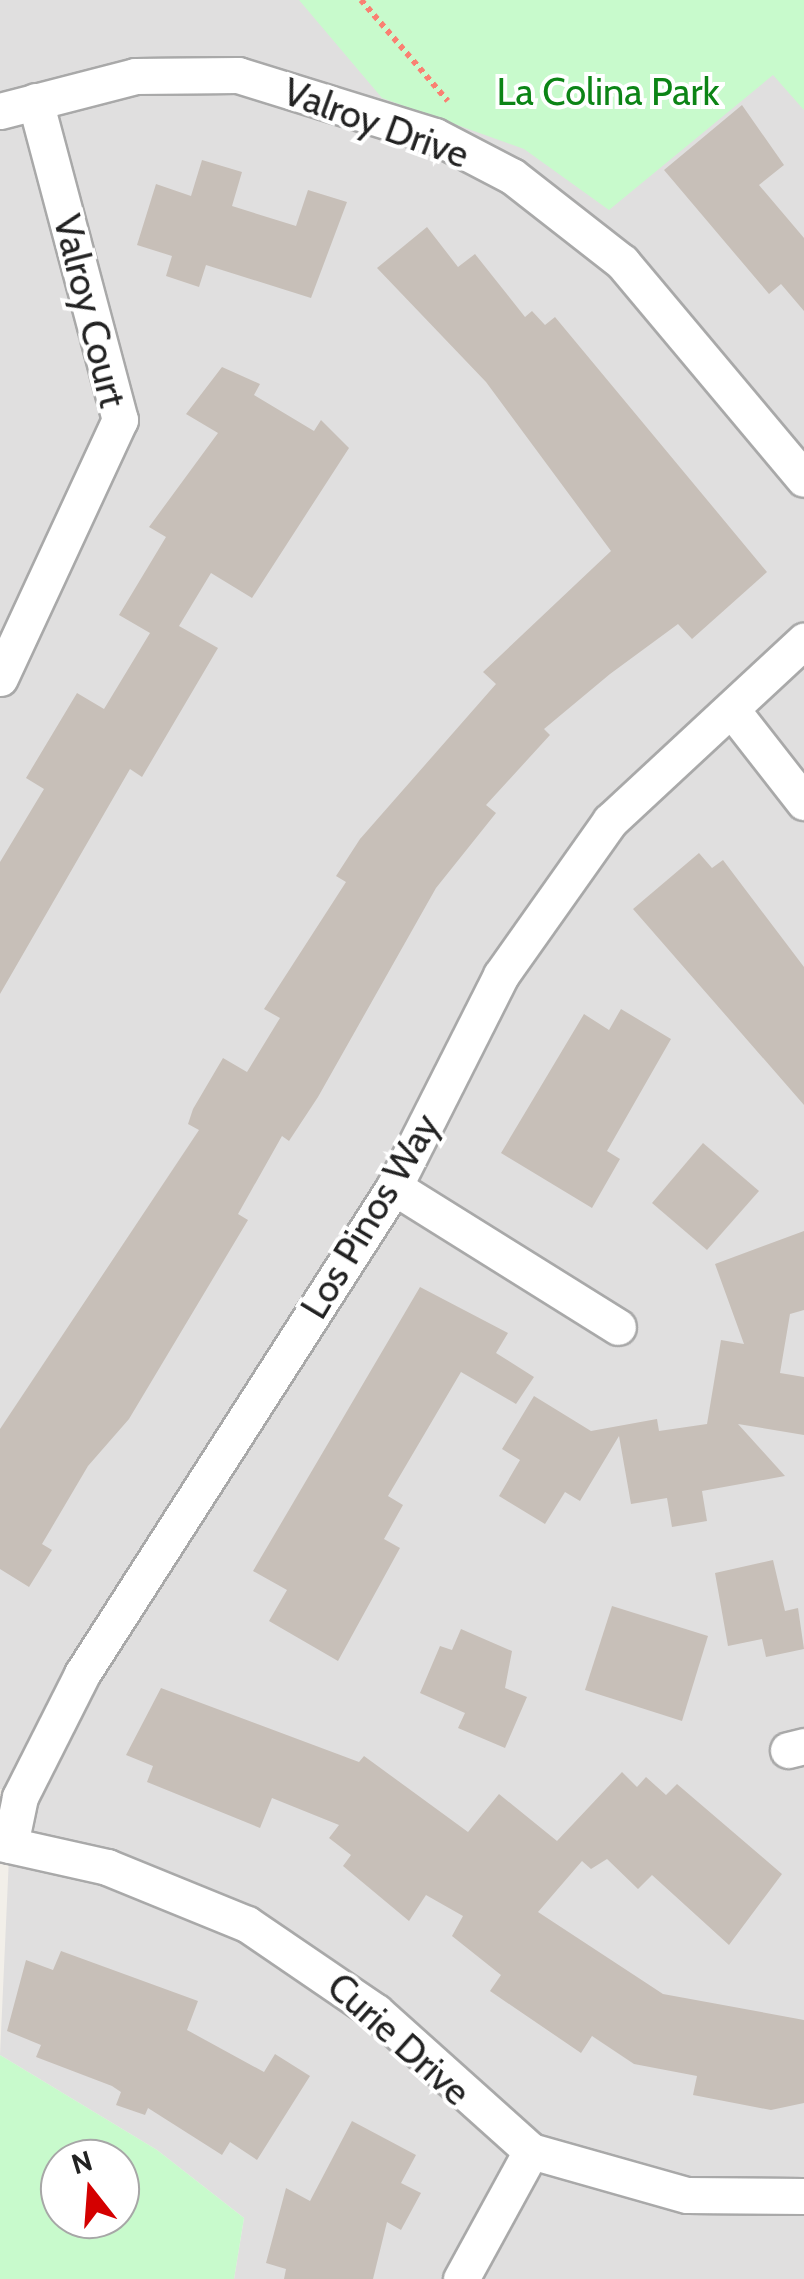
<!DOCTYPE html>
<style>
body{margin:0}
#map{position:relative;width:804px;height:2279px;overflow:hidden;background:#f2efe9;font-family:Cabin,sans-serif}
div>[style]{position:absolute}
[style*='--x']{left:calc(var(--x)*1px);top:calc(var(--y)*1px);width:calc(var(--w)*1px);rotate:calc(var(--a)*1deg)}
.residential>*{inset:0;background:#e0dfdf}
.park>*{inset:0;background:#c8facc}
.building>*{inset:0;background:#c7bfb8}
.path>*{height:6px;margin-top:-3px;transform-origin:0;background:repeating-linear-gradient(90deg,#fa8072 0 5px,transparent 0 10px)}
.roads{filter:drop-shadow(2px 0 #a9a9a9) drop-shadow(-2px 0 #a9a9a9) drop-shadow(0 2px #a9a9a9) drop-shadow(0 -2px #a9a9a9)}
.street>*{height:35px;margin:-17.5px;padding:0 17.5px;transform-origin:17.5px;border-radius:17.5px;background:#fff}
span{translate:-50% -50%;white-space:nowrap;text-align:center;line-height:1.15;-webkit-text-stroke:8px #fff;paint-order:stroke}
.park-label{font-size:38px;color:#0c8416}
.street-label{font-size:38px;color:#222}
.north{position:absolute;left:40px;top:2139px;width:100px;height:100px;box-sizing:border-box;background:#fff;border:2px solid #a7a7a7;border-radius:50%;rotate:343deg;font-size:28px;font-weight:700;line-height:40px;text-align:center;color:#222}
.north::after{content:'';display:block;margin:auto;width:35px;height:45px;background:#d40000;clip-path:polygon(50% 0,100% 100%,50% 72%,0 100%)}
</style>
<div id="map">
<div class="residential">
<i style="clip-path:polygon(0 0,804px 0,804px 2279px,234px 2279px,244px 2218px,157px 2150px,0 2055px,12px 1791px,0 1789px)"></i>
</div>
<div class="park">
<i style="clip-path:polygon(299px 0,804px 0,804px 110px,773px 75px,609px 210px,524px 149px,382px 98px)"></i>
<i style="clip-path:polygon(evenodd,0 2055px,157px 2150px,244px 2218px,234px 2279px,0 2279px,0 2055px,60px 2159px,120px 2159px,120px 2219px,60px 2219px,60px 2159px)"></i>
</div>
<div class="building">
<i style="clip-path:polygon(742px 105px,784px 165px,759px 185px,804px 238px,804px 311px,781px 284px,769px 294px,664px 170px)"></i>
<i style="clip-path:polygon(202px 160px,242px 172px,232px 206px,296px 226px,308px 190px,347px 202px,311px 298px,206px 265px,199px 287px,166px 276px,172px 256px,137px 245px,156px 184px,191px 196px)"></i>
<i style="clip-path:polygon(427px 227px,458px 267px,475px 254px,525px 317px,532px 311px,545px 325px,555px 317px,767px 572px,692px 639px,678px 624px,610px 674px,544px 729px,550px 735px,486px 805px,496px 813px,436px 888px,318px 1097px,289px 1141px,282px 1136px,238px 1214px,248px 1220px,129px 1419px,88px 1466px,42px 1544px,52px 1550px,29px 1587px,0 1569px,0 1429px,199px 1130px,188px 1124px,193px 1109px,223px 1058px,247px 1072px,280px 1018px,264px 1009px,346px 882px,336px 876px,360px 839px,496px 684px,483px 672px,611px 551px,486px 382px,377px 268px)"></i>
<i style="clip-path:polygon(222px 367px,260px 384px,254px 395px,314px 431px,321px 420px,349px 448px,252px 598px,211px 573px,179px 626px,218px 648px,142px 777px,130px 769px,0 994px,0 862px,44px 789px,26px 778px,77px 693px,104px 709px,150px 633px,119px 615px,166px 537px,149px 527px,218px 433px,186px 414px)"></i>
<i style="clip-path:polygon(699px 853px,712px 868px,723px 860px,804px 967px,804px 1105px,633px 909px)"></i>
<i style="clip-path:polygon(621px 1009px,671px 1039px,607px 1151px,620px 1159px,592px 1208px,501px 1153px,584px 1014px,609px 1030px)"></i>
<i style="clip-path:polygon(703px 1143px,759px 1191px,707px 1250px,652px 1203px)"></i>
<i style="clip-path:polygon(804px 1231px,804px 1310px,790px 1314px,780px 1373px,804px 1377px,804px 1435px,738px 1424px,785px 1476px,702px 1491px,707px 1521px,672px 1527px,667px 1498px,631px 1504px,619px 1436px,580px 1501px,565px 1492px,545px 1524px,499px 1496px,520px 1460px,502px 1449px,534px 1396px,591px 1431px,657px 1419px,659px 1431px,707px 1424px,721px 1340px,744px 1344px,715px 1264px)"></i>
<i style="clip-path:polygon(420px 1287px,508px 1333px,496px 1353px,534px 1377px,516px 1404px,461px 1372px,388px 1496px,403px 1505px,384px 1539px,400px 1548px,338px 1661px,269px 1621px,287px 1590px,253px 1571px)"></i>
<i style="clip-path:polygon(773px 1560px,785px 1611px,798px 1608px,804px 1649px,766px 1657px,762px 1639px,728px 1646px,715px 1573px)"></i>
<i style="clip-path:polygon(612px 1606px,708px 1636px,682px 1721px,585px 1690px)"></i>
<i style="clip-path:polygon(461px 1629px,512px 1651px,505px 1688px,527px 1697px,505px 1748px,458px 1728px,465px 1713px,420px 1693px,440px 1646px,452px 1650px)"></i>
<i style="clip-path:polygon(161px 1688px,359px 1762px,364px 1756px,468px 1832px,499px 1794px,557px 1841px,622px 1772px,637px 1787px,646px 1777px,666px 1795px,677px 1784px,782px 1874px,729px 1945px,652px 1875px,638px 1889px,607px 1859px,591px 1869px,582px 1861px,538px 1912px,663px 1994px,804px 2020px,804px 2103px,771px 2110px,693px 2095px,697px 2076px,634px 2064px,592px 2036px,581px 2053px,490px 1991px,501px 1975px,452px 1936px,463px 1916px,426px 1895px,409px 1921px,343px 1866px,351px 1855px,329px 1838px,339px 1825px,272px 1798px,260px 1828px,147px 1782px,153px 1766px,126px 1755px)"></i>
<i style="clip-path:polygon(61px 1951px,198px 2001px,187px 2030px,264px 2072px,275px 2054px,310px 2076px,257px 2160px,230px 2142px,222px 2155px,148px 2108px,145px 2115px,116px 2105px,121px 2092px,112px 2086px,36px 2057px,41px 2045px,7px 2031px,26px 1960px,53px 1970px)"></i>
<i style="clip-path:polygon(352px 2121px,416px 2155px,401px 2183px,421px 2193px,401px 2230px,387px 2222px,373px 2279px,284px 2279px,286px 2269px,266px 2263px,286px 2188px,310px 2201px)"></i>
</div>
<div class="path">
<i style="--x:361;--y:0;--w:133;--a:49.3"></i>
</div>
<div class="roads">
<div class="street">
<i style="--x:0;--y:111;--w:139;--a:-14.5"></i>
<i style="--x:135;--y:76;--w:103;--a:-0.6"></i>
<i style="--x:238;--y:75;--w:206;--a:17.2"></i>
<i style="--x:435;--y:136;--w:87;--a:27.5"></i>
<i style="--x:512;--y:176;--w:140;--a:38"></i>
<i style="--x:622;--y:262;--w:283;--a:50"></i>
<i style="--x:0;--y:678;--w:285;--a:-65.1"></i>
<i style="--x:120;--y:420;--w:330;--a:-104.9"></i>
<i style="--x:732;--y:710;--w:117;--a:52"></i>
<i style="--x:394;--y:1187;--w:264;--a:32"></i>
<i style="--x:788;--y:1750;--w:16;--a:-14"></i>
<i style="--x:0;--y:1843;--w:110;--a:12.6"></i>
<i style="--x:107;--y:1867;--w:151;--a:22.2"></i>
<i style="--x:247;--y:1924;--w:156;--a:34.3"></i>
<i style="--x:376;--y:2012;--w:208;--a:41.9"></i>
<i style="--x:531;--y:2151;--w:162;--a:15.8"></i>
<i style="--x:687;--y:2195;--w:117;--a:0.5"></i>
<i style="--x:10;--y:1845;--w:49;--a:-78.2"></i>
<i style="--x:20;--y:1797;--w:138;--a:-63.2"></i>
<i style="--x:82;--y:1674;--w:578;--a:-57.35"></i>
<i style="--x:394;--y:1187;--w:237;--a:-63.2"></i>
<i style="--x:501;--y:975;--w:189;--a:-54.7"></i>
<i style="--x:610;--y:821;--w:265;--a:-42.9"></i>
<i style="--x:461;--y:2279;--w:146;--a:-61.3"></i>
</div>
</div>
<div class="park-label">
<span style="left:608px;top:92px">La Colina Park</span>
</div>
<div class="street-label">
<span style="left:376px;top:123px;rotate:20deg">Valroy Drive</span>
<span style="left:90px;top:311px;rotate:76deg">Valroy Court</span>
<span style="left:370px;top:1216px;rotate:-59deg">Los Pinos Way</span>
<span style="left:399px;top:2039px;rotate:42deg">Curie Drive</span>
</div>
<div class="north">N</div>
</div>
